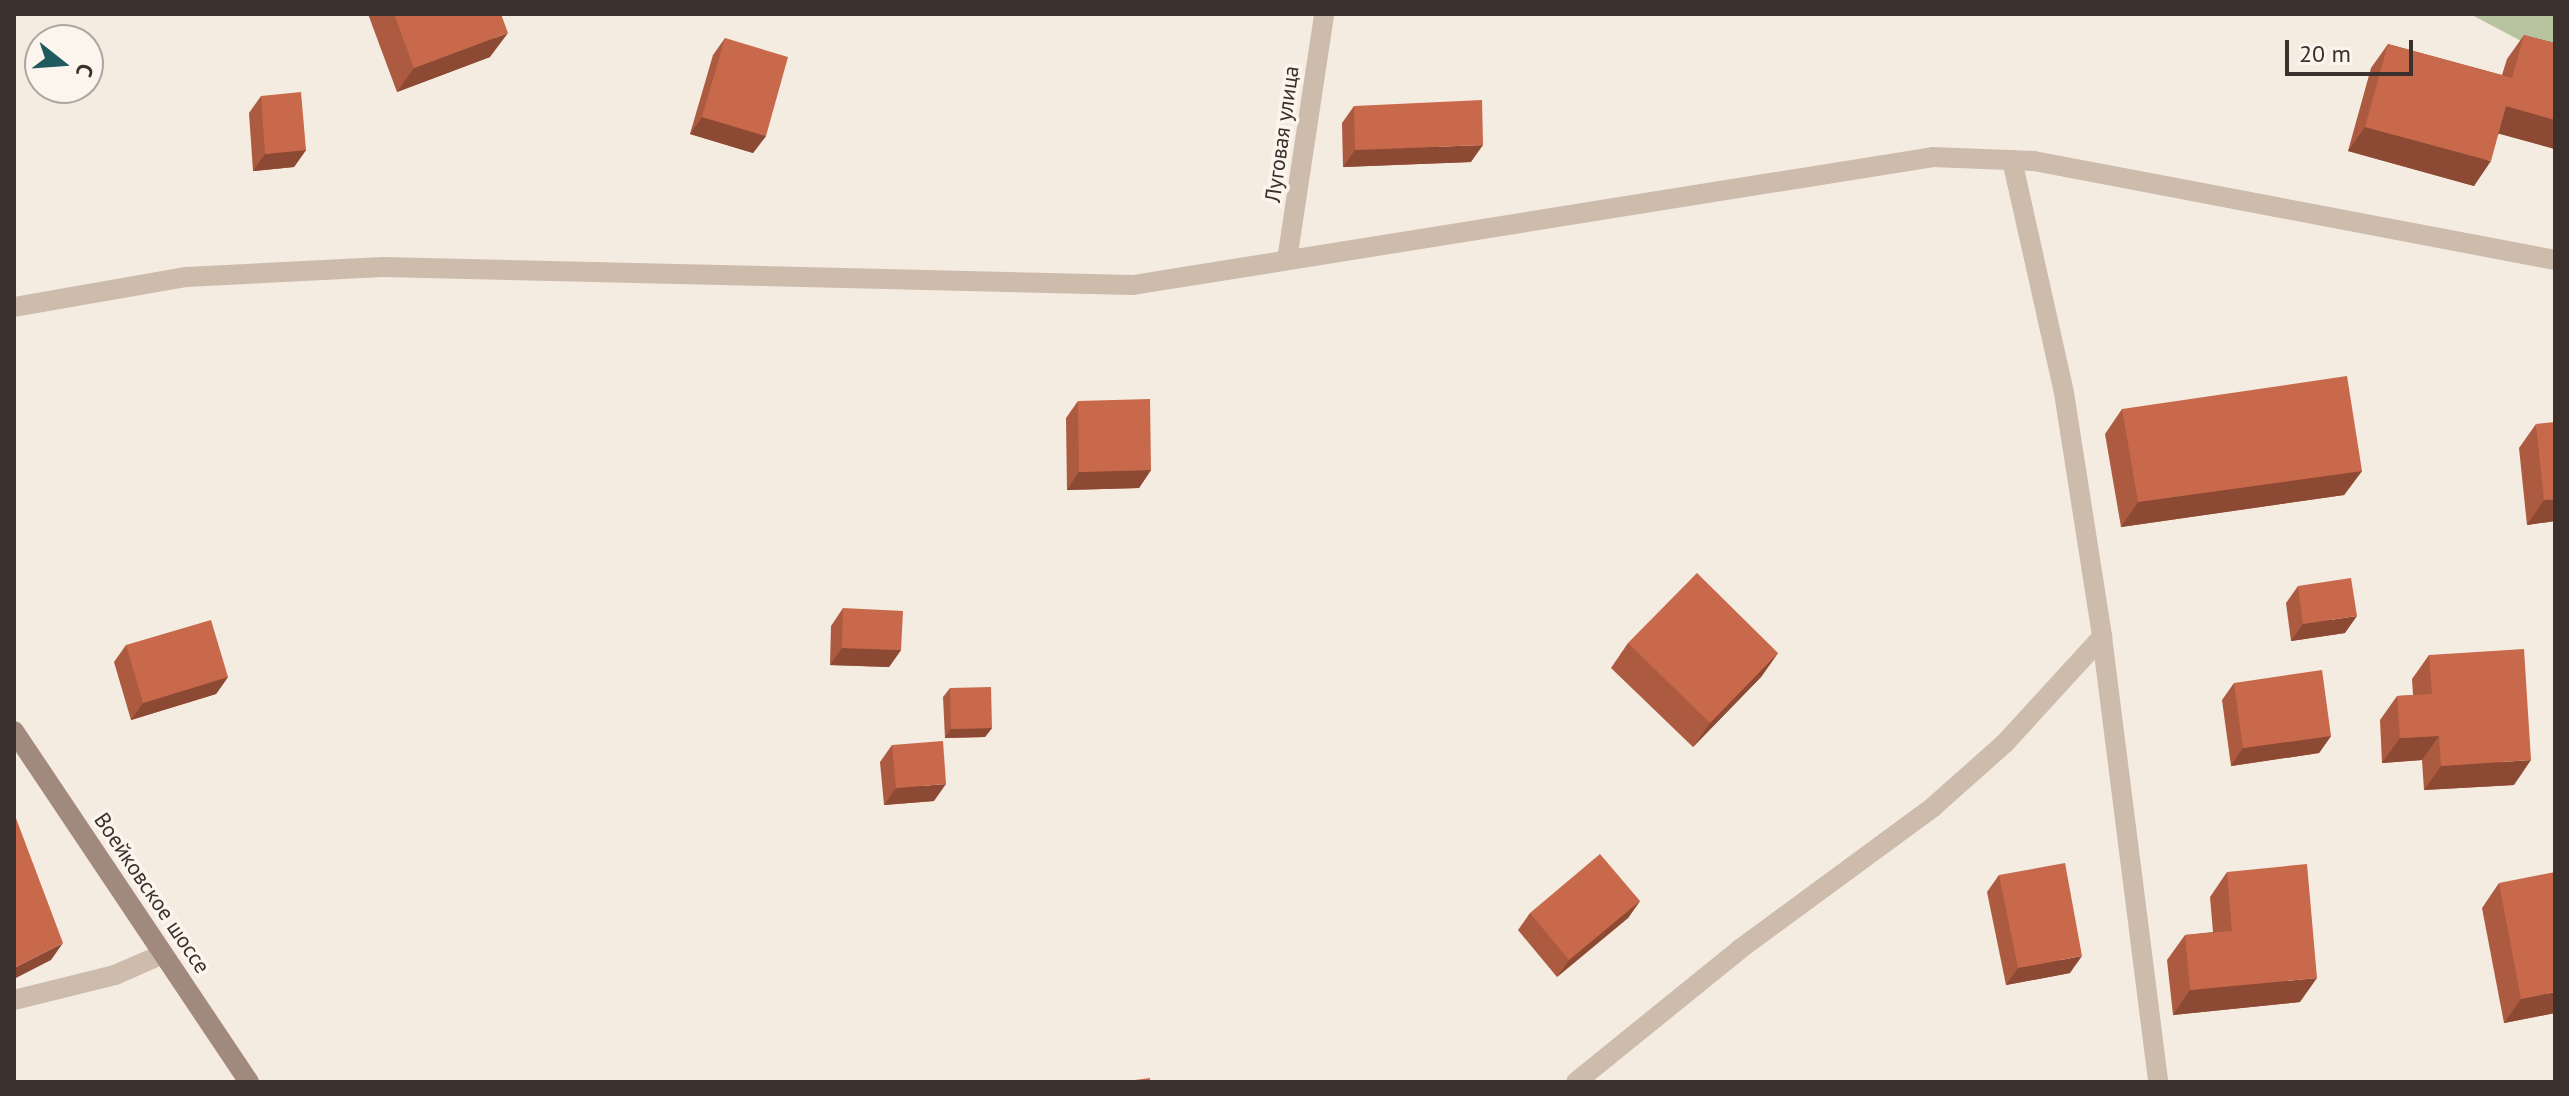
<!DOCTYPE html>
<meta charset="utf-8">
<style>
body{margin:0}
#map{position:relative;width:2569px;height:1096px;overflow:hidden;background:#f4ebe1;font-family:"PT Sans",sans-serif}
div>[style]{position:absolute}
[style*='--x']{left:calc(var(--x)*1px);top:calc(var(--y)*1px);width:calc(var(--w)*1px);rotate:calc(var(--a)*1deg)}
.green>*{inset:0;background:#b8c4a0}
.street>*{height:20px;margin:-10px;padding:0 10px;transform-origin:10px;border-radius:10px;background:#cdbbac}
.secondary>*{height:20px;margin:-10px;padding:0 10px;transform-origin:10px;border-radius:10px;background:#a18a7d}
.wall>*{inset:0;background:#ac5a40}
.shaded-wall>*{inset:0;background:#8c4a34}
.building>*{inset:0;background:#c8694b}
span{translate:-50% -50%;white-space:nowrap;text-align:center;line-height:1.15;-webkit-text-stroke:7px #fbf5ee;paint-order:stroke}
.street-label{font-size:22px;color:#3b302b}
.frame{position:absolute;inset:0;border:16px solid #3b302b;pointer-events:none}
.north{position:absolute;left:24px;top:24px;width:80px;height:80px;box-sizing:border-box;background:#fbf5ee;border:2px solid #aea6a0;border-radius:50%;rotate:107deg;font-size:22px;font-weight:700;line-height:32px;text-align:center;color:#3b302b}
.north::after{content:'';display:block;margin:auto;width:28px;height:36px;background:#1f5a5e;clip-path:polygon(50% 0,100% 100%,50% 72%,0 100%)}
.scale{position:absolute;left:2285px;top:40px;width:128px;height:36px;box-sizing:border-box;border:4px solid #3b302b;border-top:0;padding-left:10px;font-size:24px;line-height:28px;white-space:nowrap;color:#3b302b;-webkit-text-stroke:6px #fbf5ee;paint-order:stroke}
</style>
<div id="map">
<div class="green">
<i style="clip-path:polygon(2470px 14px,2555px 14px,2555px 59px)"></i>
</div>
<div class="street">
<i style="--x:2012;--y:160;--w:239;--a:77.4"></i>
<i style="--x:2064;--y:393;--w:247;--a:81.1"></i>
<i style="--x:2102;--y:637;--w:449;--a:82.8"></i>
<i style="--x:1287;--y:260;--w:249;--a:-81.4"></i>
<i style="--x:14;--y:307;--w:175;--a:-9.9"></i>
<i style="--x:186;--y:277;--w:197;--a:-2.9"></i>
<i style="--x:383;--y:267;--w:750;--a:1.37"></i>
<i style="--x:1133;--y:285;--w:810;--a:-9.09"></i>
<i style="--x:1933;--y:157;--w:101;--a:2.3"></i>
<i style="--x:2034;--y:161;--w:530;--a:10.76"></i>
<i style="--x:14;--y:1000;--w:104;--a:-13.9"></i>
<i style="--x:115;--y:975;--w:52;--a:-23.6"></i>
<i style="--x:1576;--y:1082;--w:211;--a:-39"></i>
<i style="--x:1740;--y:949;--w:240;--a:-36.3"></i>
<i style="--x:1933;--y:807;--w:96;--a:-41.6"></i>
<i style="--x:2005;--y:743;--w:144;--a:-47.5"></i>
</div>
<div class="secondary">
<i style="--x:14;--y:731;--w:422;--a:56.2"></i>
</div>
<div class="wall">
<i style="clip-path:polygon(368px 14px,501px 14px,490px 57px,397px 92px)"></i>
<i style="clip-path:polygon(2524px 35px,2555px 43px,2555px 149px,2499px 133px,2474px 186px,2348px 151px,2371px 68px,2388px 44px,2502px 75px,2507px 59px)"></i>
<i style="clip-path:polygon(725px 38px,766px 136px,753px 153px,690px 134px,713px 55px)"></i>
<i style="clip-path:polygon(261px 96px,306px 150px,294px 167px,253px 171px,249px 113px)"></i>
<i style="clip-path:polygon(1354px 106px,1471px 162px,1343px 167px,1342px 123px)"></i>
<i style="clip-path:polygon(1078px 401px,1151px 470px,1139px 488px,1067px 490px,1066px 418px)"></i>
<i style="clip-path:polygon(2122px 409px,2362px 471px,2344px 495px,2121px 527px,2105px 434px)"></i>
<i style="clip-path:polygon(2536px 424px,2555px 521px,2527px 525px,2519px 448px)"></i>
<i style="clip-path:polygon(2298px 586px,2345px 633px,2291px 641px,2286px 603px)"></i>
<i style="clip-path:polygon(843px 608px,901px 650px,889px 667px,830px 665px,831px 626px)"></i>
<i style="clip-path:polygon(1628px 643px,1778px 653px,1761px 677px,1693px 747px,1611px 668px)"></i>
<i style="clip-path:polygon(126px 645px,228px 677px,216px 694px,131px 720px,114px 662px)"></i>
<i style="clip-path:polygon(2429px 655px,2514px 785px,2424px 790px,2422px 760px,2382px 763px,2380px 720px,2397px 696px,2413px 695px,2412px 679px)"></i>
<i style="clip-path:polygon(2234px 683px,2331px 736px,2319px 753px,2231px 766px,2222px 700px)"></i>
<i style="clip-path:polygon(950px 688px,992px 728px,985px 737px,945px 738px,943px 697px)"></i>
<i style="clip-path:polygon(892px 745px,934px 801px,884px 805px,880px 762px)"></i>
<i style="clip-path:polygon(2227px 872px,2300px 1002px,2173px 1015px,2167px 960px,2185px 935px,2213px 932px,2210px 897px)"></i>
<i style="clip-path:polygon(1999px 875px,2070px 973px,2006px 985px,1987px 892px)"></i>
<i style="clip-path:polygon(2499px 883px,2555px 1013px,2504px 1023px,2482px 908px)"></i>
<i style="clip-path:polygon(1640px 901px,1628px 918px,1557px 977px,1518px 930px,1530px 913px)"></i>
</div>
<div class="shaded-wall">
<i style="clip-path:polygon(508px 33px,490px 57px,397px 92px,414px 68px)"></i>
<i style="clip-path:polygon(2506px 106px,2555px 120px,2555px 149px,2489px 131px)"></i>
<i style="clip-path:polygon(702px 117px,766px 136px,753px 153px,690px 134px)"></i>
<i style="clip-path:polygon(2365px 127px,2491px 161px,2474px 186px,2348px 151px)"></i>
<i style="clip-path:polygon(1483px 145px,1471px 162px,1343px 167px,1355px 150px)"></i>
<i style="clip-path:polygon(306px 150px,294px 167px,253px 171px,265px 154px)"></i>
<i style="clip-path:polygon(1151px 470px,1139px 488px,1067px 490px,1079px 472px)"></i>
<i style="clip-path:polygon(2362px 471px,2344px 495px,2121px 527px,2138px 502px)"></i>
<i style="clip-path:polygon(2555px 499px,2555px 521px,2527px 525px,2544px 500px)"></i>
<i style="clip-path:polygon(2357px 616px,2345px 633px,2291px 641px,2303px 624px)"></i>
<i style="clip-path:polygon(842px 648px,901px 650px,889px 667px,830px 665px)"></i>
<i style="clip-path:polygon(1778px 653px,1761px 677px,1693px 747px,1710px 723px)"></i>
<i style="clip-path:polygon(228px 677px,216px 694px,131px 720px,143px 703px)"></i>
<i style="clip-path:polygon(992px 728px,985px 737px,945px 738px,951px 729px)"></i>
<i style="clip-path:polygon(2331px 736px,2319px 753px,2231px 766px,2243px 748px)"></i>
<i style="clip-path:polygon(2439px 736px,2422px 760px,2382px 763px,2400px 738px)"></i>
<i style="clip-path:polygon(2531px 760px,2514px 785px,2424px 790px,2441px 766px)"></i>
<i style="clip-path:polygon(946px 784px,934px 801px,884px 805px,896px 788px)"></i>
<i style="clip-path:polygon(1640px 901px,1628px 918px,1557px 977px,1569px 960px)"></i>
<i style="clip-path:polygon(63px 943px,51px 960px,14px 979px,14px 968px)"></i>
<i style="clip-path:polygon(2082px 956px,2070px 973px,2006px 985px,2018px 968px)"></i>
<i style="clip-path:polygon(2317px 978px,2300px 1002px,2173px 1015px,2190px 990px)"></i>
<i style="clip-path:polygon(2555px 992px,2555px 1013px,2504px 1023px,2521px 999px)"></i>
</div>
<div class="building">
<i style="clip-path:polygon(394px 14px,501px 14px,508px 33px,414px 68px)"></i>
<i style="clip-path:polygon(2524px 35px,2555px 43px,2555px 120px,2506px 106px,2491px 161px,2365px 127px,2388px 44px,2512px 78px)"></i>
<i style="clip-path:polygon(725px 38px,788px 57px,766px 136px,702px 117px)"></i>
<i style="clip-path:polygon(301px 92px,306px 150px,265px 154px,261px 96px)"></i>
<i style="clip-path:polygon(1482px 100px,1483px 145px,1355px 150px,1354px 106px)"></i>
<i style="clip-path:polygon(2347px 376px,2362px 471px,2138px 502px,2122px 409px)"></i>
<i style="clip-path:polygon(1150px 399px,1151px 470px,1079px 472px,1078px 401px)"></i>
<i style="clip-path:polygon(2555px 422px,2555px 499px,2544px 500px,2536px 424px)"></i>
<i style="clip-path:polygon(1697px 573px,1778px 653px,1710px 723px,1628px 643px)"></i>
<i style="clip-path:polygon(2351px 578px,2357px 616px,2303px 624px,2298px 586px)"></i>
<i style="clip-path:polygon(843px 608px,903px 611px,901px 650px,842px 648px)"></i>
<i style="clip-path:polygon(211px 620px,228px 677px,143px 703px,126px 645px)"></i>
<i style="clip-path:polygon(2524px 649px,2531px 760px,2441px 766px,2439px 736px,2400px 738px,2397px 696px,2432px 694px,2429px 655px)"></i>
<i style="clip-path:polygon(2322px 670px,2331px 736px,2243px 748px,2234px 683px)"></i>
<i style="clip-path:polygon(991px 687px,992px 728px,951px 729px,950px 688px)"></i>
<i style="clip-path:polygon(943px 741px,946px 784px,896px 788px,892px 745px)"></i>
<i style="clip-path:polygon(14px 813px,63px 943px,14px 968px)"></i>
<i style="clip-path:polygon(1600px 854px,1640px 901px,1569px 960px,1530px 913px)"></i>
<i style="clip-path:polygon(2065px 863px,2082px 956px,2018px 968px,1999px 875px)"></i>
<i style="clip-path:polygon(2307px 864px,2317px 978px,2190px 990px,2185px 935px,2232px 931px,2227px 872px)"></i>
<i style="clip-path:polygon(2555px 872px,2555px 992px,2521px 999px,2499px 883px)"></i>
<i style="clip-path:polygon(1150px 1078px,1150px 1082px,1120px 1082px)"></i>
</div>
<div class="street-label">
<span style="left:1282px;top:134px;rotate:-82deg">Луговая улица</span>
<span style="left:152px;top:893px;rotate:56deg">Воейковское шоссе</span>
</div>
<div class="frame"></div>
<div class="north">С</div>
<div class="scale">20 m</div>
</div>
